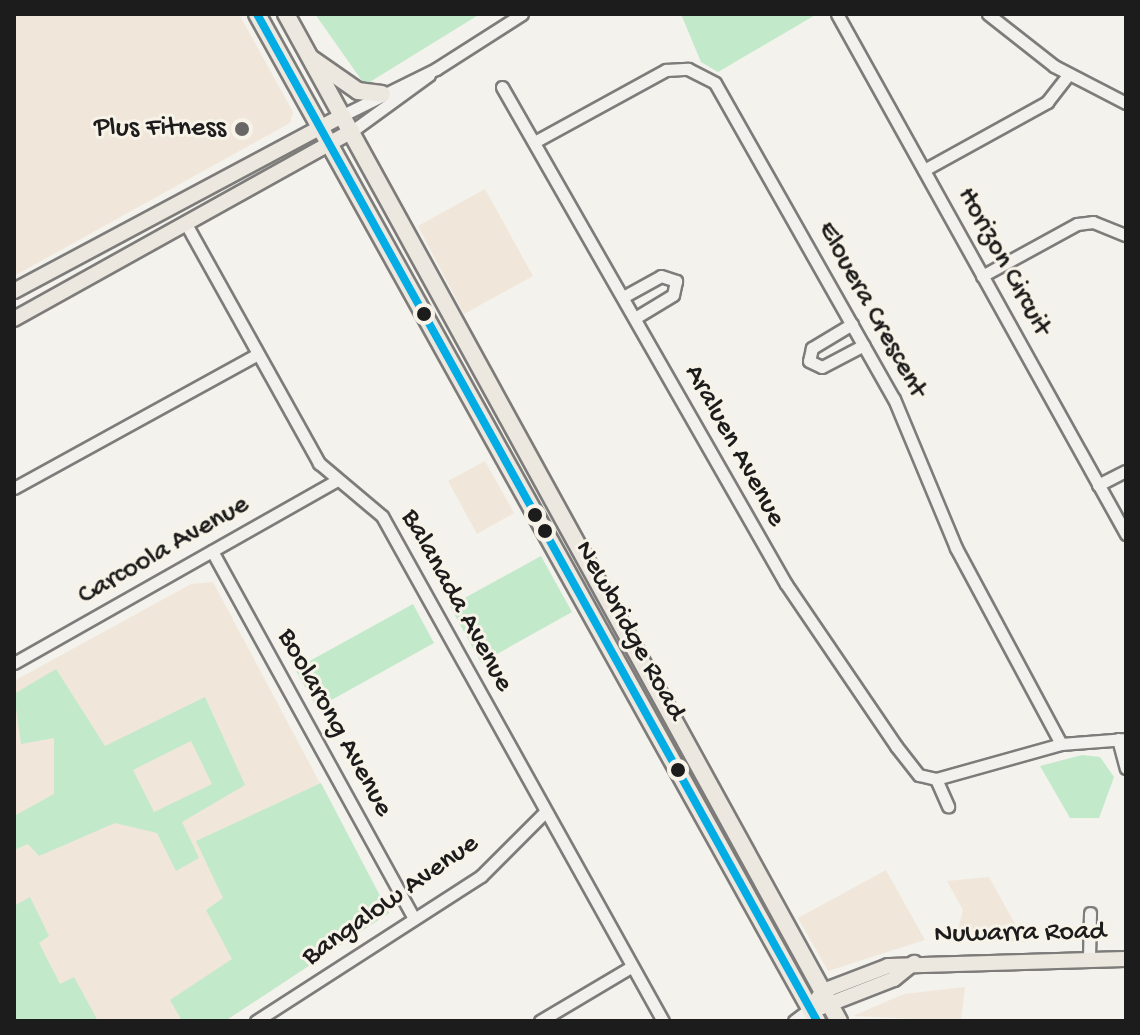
<!DOCTYPE html>
<style>
body{margin:0}
#map{position:relative;width:1140px;height:1035px;overflow:hidden;background:#f4f2ec;font-family:"Gochi Hand",sans-serif}
div>[style]{position:absolute}
[style*='--x']{left:calc(var(--x)*1px);top:calc(var(--y)*1px);width:calc(var(--w)*1px);rotate:calc(var(--a)*1deg)}
.built>*{inset:0;background:#f0e7da}
.green>*{inset:0;background:#c2e9ca}
.roads{filter:drop-shadow(2px 0 #7d7c7a) drop-shadow(-2px 0 #7d7c7a) drop-shadow(0 2px #7d7c7a) drop-shadow(0 -2px #7d7c7a)}
.minor>*{height:11px;margin:-5.5px;padding:0 5.5px;transform-origin:5.5px;border-radius:5.5px;background:#f2f1ed}
.major>*{height:14px;margin:-7px;padding:0 7px;transform-origin:7px;border-radius:7px;background:#ede8df}
.highway>*{height:16px;margin:-8px;padding:0 8px;transform-origin:8px;border-radius:8px;background:#ede8df}
.bus-1>*{height:8px;margin:-4px;padding:0 4px;transform-origin:4px;border-radius:4px;background:#01ade4}
.dots>*{width:22px;height:22px;translate:-50% -50%;box-sizing:border-box;border:4px solid #f7f3e8;border-radius:50%}
span{translate:-50% -50%;white-space:nowrap;text-align:center;line-height:1.15;-webkit-text-stroke:6px #f7f3e8;paint-order:stroke}
.poi-label{font-size:28px;color:#1c1c1c}
.right{translate:-100% -50%;text-align:right}
.street-label{font-size:28px;color:#1c1c1c}
.frame{position:absolute;inset:0;border:16px solid #1c1c1c;pointer-events:none}
</style>
<div id="map">
<div class="built">
<i style="clip-path:polygon(14px 14px,239px 14px,293px 112px,290px 123px,14px 276px)"></i>
<i style="clip-path:polygon(485px 189px,533px 276px,464px 314px,418px 226px)"></i>
<i style="clip-path:polygon(485px 461px,514px 513px,477px 534px,448px 481px)"></i>
<i style="clip-path:polygon(213px 582px,389px 913px,225px 1021px,14px 1021px,14px 681px,191px 584px)"></i>
<i style="clip-path:polygon(886px 870px,925px 940px,828px 971px,798px 918px)"></i>
<i style="clip-path:polygon(989px 877px,1025px 942px,955px 941px,963px 910px,947px 881px)"></i>
<i style="clip-path:polygon(965px 987px,961px 1021px,853px 1016px,904px 994px)"></i>
</div>
<div class="green">
<i style="clip-path:polygon(315px 14px,480px 14px,365px 85px)"></i>
<i style="clip-path:polygon(681px 14px,817px 14px,718px 72px,701px 62px)"></i>
<i style="clip-path:polygon(541px 556px,572px 612px,481px 663px,450px 606px)"></i>
<i style="clip-path:polygon(413px 604px,434px 643px,317px 708px,295px 669px)"></i>
<i style="clip-path:polygon(evenodd,56px 669px,105px 746px,205px 697px,245px 785px,182px 822px,199px 858px,176px 871px,157px 833px,115px 823px,39px 856px,28px 844px,14px 850px,14px 816px,54px 794px,54px 738px,21px 744px,14px 694px,56px 669px,191px 741px,212px 784px,154px 812px,133px 770px,191px 741px)"></i>
<i style="clip-path:polygon(1082px 755px,1100px 757px,1114px 777px,1099px 818px,1070px 818px,1040px 766px)"></i>
<i style="clip-path:polygon(321px 783px,389px 913px,225px 1021px,182px 1021px,170px 1000px,232px 959px,206px 910px,223px 898px,196px 841px)"></i>
<i style="clip-path:polygon(30px 897px,49px 936px,39px 943px,60px 984px,74px 977px,98px 1021px,14px 1021px,14px 906px)"></i>
</div>
<div class="roads">
<div class="minor">
<i style="--x:837;--y:14;--w:595;--a:60.94"></i>
<i style="--x:988;--y:14;--w:84;--a:38.2"></i>
<i style="--x:1054;--y:66;--w:81;--a:27.2"></i>
<i style="--x:502;--y:87;--w:572;--a:60.26"></i>
<i style="--x:786;--y:584;--w:196;--a:55.8"></i>
<i style="--x:896;--y:746;--w:37;--a:52"></i>
<i style="--x:919;--y:775;--w:17;--a:13"></i>
<i style="--x:936;--y:779;--w:30;--a:66"></i>
<i style="--x:343;--y:115;--w:104;--a:-26.3"></i>
<i style="--x:436;--y:69;--w:102;--a:-32.6"></i>
<i style="--x:352;--y:131;--w:95;--a:-36"></i>
<i style="--x:538;--y:140;--w:146;--a:-28.7"></i>
<i style="--x:666;--y:70;--w:22;--a:-3"></i>
<i style="--x:688;--y:69;--w:30;--a:27"></i>
<i style="--x:715;--y:83;--w:363;--a:60.5"></i>
<i style="--x:894;--y:399;--w:161;--a:67.4"></i>
<i style="--x:956;--y:548;--w:222;--a:61.8"></i>
<i style="--x:924;--y:170;--w:141;--a:-28.9"></i>
<i style="--x:1047;--y:102;--w:34;--a:-52"></i>
<i style="--x:186;--y:224;--w:274;--a:60.9"></i>
<i style="--x:319;--y:463;--w:82;--a:40.1"></i>
<i style="--x:382;--y:516;--w:578;--a:60.91"></i>
<i style="--x:982;--y:276;--w:108;--a:-28.7"></i>
<i style="--x:1077;--y:224;--w:16;--a:-7"></i>
<i style="--x:1093;--y:222;--w:35;--a:22"></i>
<i style="--x:623;--y:297;--w:43;--a:-28.9"></i>
<i style="--x:661;--y:276;--w:16;--a:18"></i>
<i style="--x:676;--y:281;--w:14;--a:102"></i>
<i style="--x:673;--y:295;--w:44;--a:148.8"></i>
<i style="--x:852;--y:324;--w:47;--a:149"></i>
<i style="--x:812;--y:348;--w:13;--a:103"></i>
<i style="--x:809;--y:361;--w:14;--a:25"></i>
<i style="--x:822;--y:367;--w:47;--a:-27.6"></i>
<i style="--x:1098;--y:485;--w:31;--a:-27"></i>
<i style="--x:14;--y:488;--w:278;--a:-28.8"></i>
<i style="--x:212;--y:551;--w:418;--a:61.2"></i>
<i style="--x:14;--y:663;--w:371;--a:-29.5"></i>
<i style="--x:1118;--y:739;--w:30;--a:75"></i>
<i style="--x:936;--y:779;--w:130;--a:-15.6"></i>
<i style="--x:1061;--y:744;--w:65;--a:-4.4"></i>
<i style="--x:1089;--y:958;--w:45;--a:-88.7"></i>
<i style="--x:256;--y:1021;--w:268;--a:-32.8"></i>
<i style="--x:481;--y:876;--w:91;--a:-45"></i>
<i style="--x:540;--y:1021;--w:106;--a:-30.7"></i>
<i style="--x:794;--y:1021;--w:20;--a:-37"></i>
</div>
<div class="major">
<i style="--x:14;--y:291;--w:373;--a:-28.1"></i>
<i style="--x:14;--y:319;--w:387;--a:-29.1"></i>
<i style="--x:822;--y:1007;--w:77;--a:-21.3"></i>
<i style="--x:894;--y:979;--w:26;--a:-39"></i>
<i style="--x:810;--y:1009;--w:22;--a:-54"></i>
<i style="--x:823;--y:991;--w:70;--a:-21"></i>
<i style="--x:888;--y:966;--w:238;--a:-1.7"></i>
</div>
<div class="highway">
<i style="--x:257;--y:14;--w:1152;--a:60.92"></i>
<i style="--x:286;--y:14;--w:1149;--a:61.23"></i>
<i style="--x:312;--y:59;--w:56;--a:34.8"></i>
<i style="--x:358;--y:91;--w:24;--a:7"></i>
</div>
</div>
<div class="bus-1">
<i style="--x:257;--y:14;--w:1152;--a:60.92"></i>
</div>
<div class="dots">
<i style="left:242px;top:129px;background:#686765"></i>
<i style="left:424px;top:314px;background:#1c1c1c"></i>
<i style="left:535px;top:515px;background:#1c1c1c"></i>
<i style="left:545px;top:531px;background:#1c1c1c"></i>
<i style="left:678px;top:770px;background:#1c1c1c"></i>
</div>
<div class="poi-label">
<span class="right" style="left:226px;top:129px">Plus Fitness</span>
</div>
<div class="street-label">
<span style="left:1003px;top:262px;rotate:61deg">Horizon Circuit</span>
<span style="left:871px;top:310px;rotate:61deg">Elouera Crescent</span>
<span style="left:734px;top:446px;rotate:61deg">Araluen Avenue</span>
<span style="left:164px;top:551px;rotate:-30deg">Carcoola Avenue</span>
<span style="left:456px;top:601px;rotate:61deg">Balanada Avenue</span>
<span style="left:629px;top:631px;rotate:61deg">Newbridge Road</span>
<span style="left:334px;top:723px;rotate:61deg">Boolarong Avenue</span>
<span style="left:391px;top:901px;rotate:-35deg">Bangalow Avenue</span>
<span style="left:1020px;top:934px;rotate:-1deg">Nuwarra Road</span>
</div>
<div class="frame"></div>
</div>
